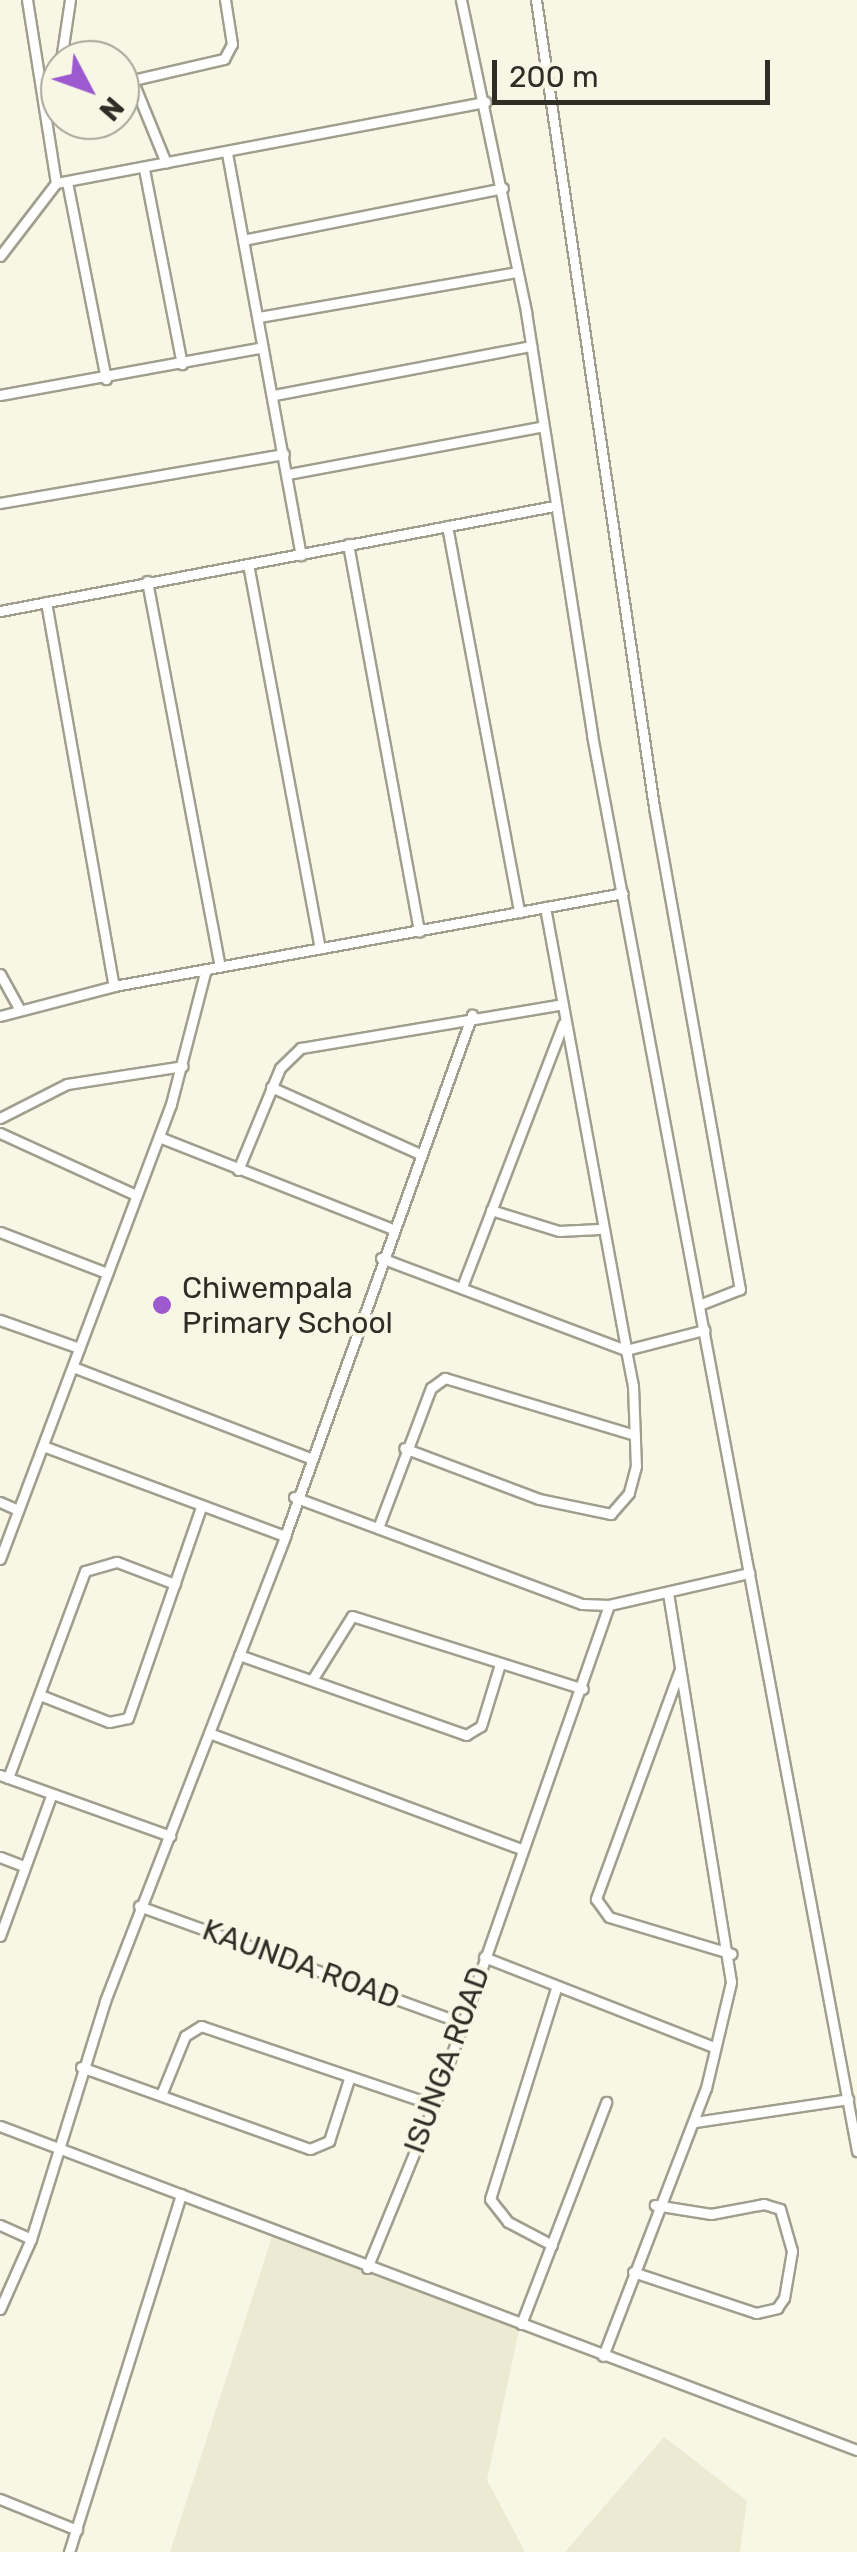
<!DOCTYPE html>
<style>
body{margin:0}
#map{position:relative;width:857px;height:2552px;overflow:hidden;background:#f8f6e4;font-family:Rubik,sans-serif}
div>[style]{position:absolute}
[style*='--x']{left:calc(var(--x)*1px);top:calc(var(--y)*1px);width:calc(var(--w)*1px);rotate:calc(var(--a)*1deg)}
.built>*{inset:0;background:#ecead2}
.roads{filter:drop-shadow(2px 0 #a09f8e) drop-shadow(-2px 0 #a09f8e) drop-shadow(0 2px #a09f8e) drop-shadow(0 -2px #a09f8e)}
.minor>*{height:9px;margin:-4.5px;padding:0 4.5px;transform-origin:4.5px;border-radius:4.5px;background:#fff}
.dots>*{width:28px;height:28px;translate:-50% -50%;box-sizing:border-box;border:5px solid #f8f6e4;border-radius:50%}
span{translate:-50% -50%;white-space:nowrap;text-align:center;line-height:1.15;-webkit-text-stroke:8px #f8f6e4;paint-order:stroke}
.poi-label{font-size:30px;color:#2e2e27}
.left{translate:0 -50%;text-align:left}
.street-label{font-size:30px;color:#2e2e27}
.north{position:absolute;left:40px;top:40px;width:100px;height:100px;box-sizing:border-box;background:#f8f6e4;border:2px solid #a7a698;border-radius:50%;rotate:131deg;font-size:28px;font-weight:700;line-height:40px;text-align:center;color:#2e2e27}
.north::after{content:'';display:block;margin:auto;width:35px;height:45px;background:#9d59cf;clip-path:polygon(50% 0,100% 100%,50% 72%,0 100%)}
.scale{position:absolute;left:492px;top:60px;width:278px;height:45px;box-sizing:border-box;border:5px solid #2e2e27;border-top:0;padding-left:12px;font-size:30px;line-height:35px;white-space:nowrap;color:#2e2e27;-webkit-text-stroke:8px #f8f6e4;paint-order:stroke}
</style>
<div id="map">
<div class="built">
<i style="clip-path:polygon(273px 2234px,520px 2325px,487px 2480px,525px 2552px,170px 2552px)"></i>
<i style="clip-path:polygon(664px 2437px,747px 2501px,740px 2552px,565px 2552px)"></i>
</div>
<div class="roads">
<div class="minor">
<i style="--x:461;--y:0;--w:319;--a:78.2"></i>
<i style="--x:526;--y:312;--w:428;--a:81.1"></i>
<i style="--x:592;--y:735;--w:1441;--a:79.4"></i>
<i style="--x:536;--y:0;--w:816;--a:81.68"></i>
<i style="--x:654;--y:807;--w:490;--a:79.9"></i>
<i style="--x:740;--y:1289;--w:44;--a:158.7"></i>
<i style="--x:61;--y:60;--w:61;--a:-81.5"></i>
<i style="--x:133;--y:82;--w:87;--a:67.8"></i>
<i style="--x:120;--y:83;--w:107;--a:-13"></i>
<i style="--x:224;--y:59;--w:17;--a:-62"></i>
<i style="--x:232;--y:44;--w:45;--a:-99"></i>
<i style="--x:43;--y:98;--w:35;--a:-61"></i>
<i style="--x:227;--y:153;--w:409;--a:79.6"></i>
<i style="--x:144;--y:169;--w:199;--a:79"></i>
<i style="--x:67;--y:182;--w:201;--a:78.8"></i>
<i style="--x:56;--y:183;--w:437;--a:-10.7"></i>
<i style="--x:243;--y:240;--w:265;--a:-11.3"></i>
<i style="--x:0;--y:256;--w:92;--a:-52.5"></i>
<i style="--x:56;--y:183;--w:185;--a:-99"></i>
<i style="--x:259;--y:317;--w:261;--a:-9.9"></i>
<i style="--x:0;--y:395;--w:267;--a:-10.3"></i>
<i style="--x:274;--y:395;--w:262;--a:-10.8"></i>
<i style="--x:288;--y:474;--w:260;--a:-10.6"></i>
<i style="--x:0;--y:503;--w:288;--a:-9.8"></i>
<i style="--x:447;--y:526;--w:393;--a:79.4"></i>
<i style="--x:348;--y:544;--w:394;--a:79.6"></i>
<i style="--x:248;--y:564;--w:391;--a:79.4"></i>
<i style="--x:147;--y:581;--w:392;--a:79.3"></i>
<i style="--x:46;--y:602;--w:390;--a:80"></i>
<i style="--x:0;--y:611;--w:564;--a:-10.73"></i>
<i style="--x:545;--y:907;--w:450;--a:79.6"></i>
<i style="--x:626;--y:1350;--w:81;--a:-14.4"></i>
<i style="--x:0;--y:974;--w:37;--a:61"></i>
<i style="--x:0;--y:1016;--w:118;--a:-14.7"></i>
<i style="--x:114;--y:986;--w:517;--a:-10.35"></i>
<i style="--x:271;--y:1087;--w:163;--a:24.2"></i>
<i style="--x:0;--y:1118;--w:75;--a:-26.9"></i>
<i style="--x:67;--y:1084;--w:117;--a:-8.8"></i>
<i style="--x:0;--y:1133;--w:149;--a:24.5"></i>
<i style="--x:159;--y:1137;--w:248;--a:21.5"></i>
<i style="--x:238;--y:1170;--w:110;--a:-67.6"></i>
<i style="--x:280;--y:1068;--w:29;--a:-44"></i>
<i style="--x:301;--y:1048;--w:262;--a:-9.5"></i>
<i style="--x:491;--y:1210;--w:71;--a:17.2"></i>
<i style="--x:559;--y:1231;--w:40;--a:-2.9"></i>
<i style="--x:0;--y:1232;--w:115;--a:21"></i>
<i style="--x:381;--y:1258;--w:262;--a:20.6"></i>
<i style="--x:626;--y:1350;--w:37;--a:79"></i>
<i style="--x:633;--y:1386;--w:80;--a:87.9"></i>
<i style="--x:636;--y:1466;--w:28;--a:105"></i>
<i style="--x:629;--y:1493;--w:28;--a:131"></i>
<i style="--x:611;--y:1514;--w:74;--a:-168.2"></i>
<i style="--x:539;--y:1499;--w:144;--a:-159.3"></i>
<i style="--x:462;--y:1287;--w:282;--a:-69"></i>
<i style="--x:0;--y:1320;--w:84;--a:19.5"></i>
<i style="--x:73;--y:1367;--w:251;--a:21"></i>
<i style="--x:43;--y:1446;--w:258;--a:20.4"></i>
<i style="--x:294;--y:1497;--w:307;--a:20.4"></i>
<i style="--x:582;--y:1604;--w:27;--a:2"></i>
<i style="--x:609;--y:1605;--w:144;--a:-12.9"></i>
<i style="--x:0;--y:1502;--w:20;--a:24"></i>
<i style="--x:378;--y:1528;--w:150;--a:-69.3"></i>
<i style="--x:431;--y:1388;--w:17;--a:-36"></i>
<i style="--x:445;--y:1378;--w:198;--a:16.7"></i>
<i style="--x:0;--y:1559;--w:486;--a:-69.4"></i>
<i style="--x:171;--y:1104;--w:139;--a:-75.5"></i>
<i style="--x:239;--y:1655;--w:241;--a:19.4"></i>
<i style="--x:466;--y:1735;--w:17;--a:-31"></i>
<i style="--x:481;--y:1726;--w:65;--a:-73"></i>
<i style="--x:680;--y:1669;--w:245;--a:110.1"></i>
<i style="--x:596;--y:1899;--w:22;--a:54"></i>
<i style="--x:609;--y:1917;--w:128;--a:16.7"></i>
<i style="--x:312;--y:1680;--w:75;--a:-58"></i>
<i style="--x:352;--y:1616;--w:242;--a:17.5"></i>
<i style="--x:40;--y:1695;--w:74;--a:21.4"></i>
<i style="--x:109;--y:1722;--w:19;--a:-12"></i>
<i style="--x:128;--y:1718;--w:223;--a:-70.9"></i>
<i style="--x:209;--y:1733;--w:333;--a:20.4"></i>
<i style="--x:0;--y:1775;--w:181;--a:19.7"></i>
<i style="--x:8;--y:1778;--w:221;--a:-69.6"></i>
<i style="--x:85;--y:1571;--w:33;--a:-16"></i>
<i style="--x:117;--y:1562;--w:62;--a:20.8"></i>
<i style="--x:0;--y:1857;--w:26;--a:21"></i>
<i style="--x:139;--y:1906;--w:344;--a:19.9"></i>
<i style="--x:0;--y:1936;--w:149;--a:-70"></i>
<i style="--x:484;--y:1957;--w:247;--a:21.4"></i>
<i style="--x:81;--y:2067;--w:243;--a:19.7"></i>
<i style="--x:310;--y:2149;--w:21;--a:-23"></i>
<i style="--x:329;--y:2141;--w:65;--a:-72.1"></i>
<i style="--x:161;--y:2095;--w:64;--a:-67.9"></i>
<i style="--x:185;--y:2036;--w:19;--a:-32"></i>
<i style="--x:201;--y:2026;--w:246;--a:18.7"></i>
<i style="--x:695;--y:2122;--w:155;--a:-8.5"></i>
<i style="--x:0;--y:2126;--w:916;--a:20.71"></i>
<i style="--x:0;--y:2225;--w:34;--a:24"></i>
<i style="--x:552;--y:2245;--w:50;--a:-152.4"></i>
<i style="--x:508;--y:2222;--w:29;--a:-128"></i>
<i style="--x:490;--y:2199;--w:221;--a:-72.6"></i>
<i style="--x:367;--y:2268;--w:176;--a:-67.7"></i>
<i style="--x:434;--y:2105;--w:530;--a:-70.71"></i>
<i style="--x:633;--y:2272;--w:130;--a:18.4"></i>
<i style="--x:756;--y:2313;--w:22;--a:-13"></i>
<i style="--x:777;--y:2308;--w:12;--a:-55"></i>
<i style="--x:784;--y:2298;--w:48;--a:-80.3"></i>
<i style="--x:792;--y:2251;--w:44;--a:-105.9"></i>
<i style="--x:780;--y:2209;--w:17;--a:-163"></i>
<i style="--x:764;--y:2204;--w:54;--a:169.3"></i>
<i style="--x:711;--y:2214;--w:57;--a:-170.9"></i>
<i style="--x:0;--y:2309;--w:77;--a:-66.1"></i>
<i style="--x:31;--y:2239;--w:249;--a:-72.7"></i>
<i style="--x:105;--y:2001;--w:499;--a:-68.8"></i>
<i style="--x:285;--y:1536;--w:554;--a:-70.26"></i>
<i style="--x:521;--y:2324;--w:238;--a:-69"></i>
<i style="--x:603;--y:2356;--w:287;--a:-69"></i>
<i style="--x:706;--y:2088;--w:109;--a:-76.7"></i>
<i style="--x:731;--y:1982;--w:395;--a:-99.2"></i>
<i style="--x:0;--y:2499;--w:83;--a:21.9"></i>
<i style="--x:69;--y:2552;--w:375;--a:-72.6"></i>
</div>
</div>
<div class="dots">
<i style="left:162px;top:1305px;background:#9d59cf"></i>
</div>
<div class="poi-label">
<span class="left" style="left:182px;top:1305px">Chiwempala<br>Primary School</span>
</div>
<div class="street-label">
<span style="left:301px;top:1964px;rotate:20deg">KAUNDA ROAD</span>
<span style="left:447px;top:2060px;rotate:-70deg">ISUNGA ROAD</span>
</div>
<div class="north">N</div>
<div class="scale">200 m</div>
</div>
